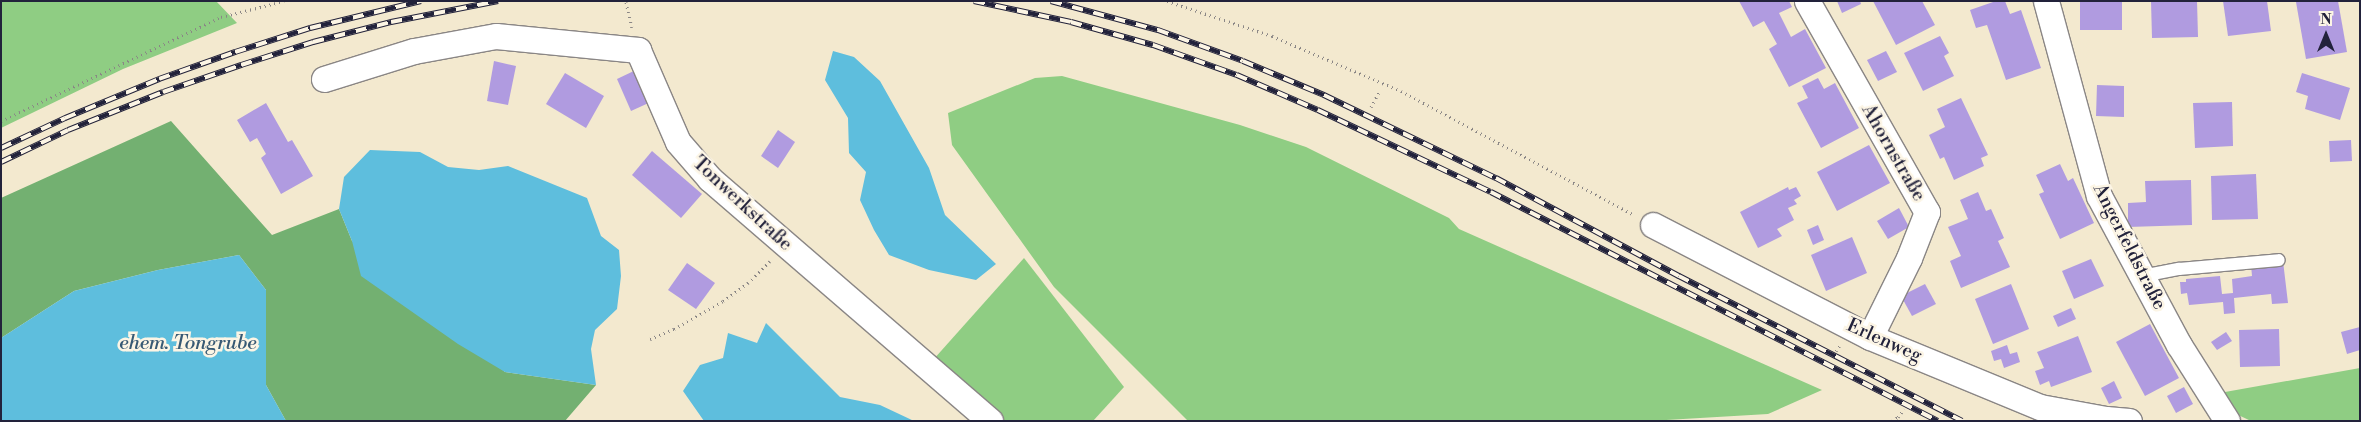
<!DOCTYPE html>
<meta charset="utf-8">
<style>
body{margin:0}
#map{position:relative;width:2361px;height:422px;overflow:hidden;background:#f3e9cf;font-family:"Libre Bodoni",serif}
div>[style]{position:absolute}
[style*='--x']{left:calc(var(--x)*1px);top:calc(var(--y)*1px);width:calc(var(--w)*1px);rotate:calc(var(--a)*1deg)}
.green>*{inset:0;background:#8fcd83}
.forest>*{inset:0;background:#73b071}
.water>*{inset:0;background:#5ebedd}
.building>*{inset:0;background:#b09be0}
.path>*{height:3px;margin-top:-1.5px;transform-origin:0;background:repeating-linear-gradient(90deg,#8a8685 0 1px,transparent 0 5px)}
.roads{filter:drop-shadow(1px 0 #8a8685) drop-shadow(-1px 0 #8a8685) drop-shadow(0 1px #8a8685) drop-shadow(0 -1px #8a8685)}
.lane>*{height:12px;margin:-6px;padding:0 6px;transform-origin:6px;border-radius:6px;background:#fff}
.street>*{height:25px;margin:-12.5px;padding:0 12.5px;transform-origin:12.5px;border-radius:12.5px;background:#fff}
.rail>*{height:5.5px;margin-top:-2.75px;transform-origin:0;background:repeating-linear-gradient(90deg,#fcf5e5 0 11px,#22223b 0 22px);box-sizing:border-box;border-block:1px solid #22223b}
span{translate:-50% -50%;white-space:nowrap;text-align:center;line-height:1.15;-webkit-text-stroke:5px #fcf5e5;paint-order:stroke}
.street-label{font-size:19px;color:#22223b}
.water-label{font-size:20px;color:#375974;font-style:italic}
.frame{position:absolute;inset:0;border:2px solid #22223b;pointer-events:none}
.north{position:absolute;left:2301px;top:10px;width:50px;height:50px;-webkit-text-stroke:4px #fcf5e5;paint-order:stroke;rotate:0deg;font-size:14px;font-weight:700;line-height:20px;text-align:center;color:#22223b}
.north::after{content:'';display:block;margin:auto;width:18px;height:22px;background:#22223b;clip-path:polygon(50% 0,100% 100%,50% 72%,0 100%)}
</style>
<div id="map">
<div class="green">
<i style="clip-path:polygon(1px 1px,216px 1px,237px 23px,123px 69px,1px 128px)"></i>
<i style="clip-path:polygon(1062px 76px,1240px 125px,1306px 147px,1449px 218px,1459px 229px,1822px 390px,1768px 414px,1649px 421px,1188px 421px,1054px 287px,952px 145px,948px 113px,1035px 78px)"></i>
<i style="clip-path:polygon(1024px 258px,1124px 387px,1093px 421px,1003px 421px,933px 360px)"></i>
<i style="clip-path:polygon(2360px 368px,2360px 421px,2251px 421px,2234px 413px,2219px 396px,2225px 392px)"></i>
</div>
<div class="forest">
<i style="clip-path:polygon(171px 121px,272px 235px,339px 209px,352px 241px,505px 372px,596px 385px,565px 421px,286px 421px,266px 385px,266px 290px,239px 255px,158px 270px,74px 291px,1px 338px,1px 198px)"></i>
</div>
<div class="water">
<i style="clip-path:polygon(833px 51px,854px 57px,880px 81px,929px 168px,945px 215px,996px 264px,976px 280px,929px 270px,889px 255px,874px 230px,860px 200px,866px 172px,849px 153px,848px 118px,825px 80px)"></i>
<i style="clip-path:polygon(370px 150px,420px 152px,448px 167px,479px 170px,508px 166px,587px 198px,601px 236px,619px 250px,621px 276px,617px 309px,595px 330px,591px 349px,596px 385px,505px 372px,458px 344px,361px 276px,352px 241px,339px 209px,344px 177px)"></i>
<i style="clip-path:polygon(239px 255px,266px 290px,266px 385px,286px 421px,1px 421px,1px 338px,74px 291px,158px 270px)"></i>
<i style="clip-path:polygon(766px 323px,840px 397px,880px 405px,914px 421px,704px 421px,683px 391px,700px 365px,723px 358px,728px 333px,757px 343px)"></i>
</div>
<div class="building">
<i style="clip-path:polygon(1739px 1px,1789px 1px,1792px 7px,1779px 13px,1791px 37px,1805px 29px,1826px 68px,1789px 87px,1769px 49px,1777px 44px,1764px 21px,1753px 27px)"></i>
<i style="clip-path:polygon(1837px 1px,1860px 1px,1861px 4px,1842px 13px)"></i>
<i style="clip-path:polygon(1873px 1px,1922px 1px,1935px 25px,1896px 45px)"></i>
<i style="clip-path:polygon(1996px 1px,2005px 1px,2010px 14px,2021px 10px,2041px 68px,2006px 80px,1987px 25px,1976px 28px,1970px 10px)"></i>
<i style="clip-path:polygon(2080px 1px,2122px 1px,2122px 30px,2080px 30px)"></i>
<i style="clip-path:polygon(2151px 1px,2197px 1px,2198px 37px,2152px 38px)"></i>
<i style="clip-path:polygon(2223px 1px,2267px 1px,2271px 31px,2228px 36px)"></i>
<i style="clip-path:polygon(2300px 1px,2338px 1px,2347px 52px,2306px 59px,2296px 2px)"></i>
<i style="clip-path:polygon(1940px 36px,1949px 53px,1944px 56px,1954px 76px,1923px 91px,1904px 53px)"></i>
<i style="clip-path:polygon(1886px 51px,1897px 72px,1878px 81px,1867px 60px)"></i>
<i style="clip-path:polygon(494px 61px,516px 66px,508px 105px,487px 101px)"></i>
<i style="clip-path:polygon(638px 69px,653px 101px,631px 111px,617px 79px)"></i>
<i style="clip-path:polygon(565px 73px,604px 96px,586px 128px,546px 104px)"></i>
<i style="clip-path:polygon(2302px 73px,2350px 88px,2340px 120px,2305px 109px,2308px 96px,2296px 92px)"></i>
<i style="clip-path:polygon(1818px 78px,1824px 89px,1835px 83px,1859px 128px,1821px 148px,1797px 103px,1808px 98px,1802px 86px)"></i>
<i style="clip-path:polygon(2097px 85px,2124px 86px,2124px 117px,2096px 116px)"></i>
<i style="clip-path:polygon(1961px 98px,1988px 155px,1981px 158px,1984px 166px,1954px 180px,1944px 157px,1940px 159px,1929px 135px,1945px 127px,1937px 109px)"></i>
<i style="clip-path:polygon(2232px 102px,2233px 146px,2195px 148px,2193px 103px)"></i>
<i style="clip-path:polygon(266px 103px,288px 142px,292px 140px,313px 176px,281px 194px,261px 158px,266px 154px,257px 138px,250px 142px,237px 120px)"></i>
<i style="clip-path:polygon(778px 130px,795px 142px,778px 168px,761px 156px)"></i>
<i style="clip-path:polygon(2351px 140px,2352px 161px,2330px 162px,2329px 141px)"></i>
<i style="clip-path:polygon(1869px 145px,1890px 183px,1837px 211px,1817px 172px)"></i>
<i style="clip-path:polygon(652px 151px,702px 194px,681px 218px,632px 175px)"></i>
<i style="clip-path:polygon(2060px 164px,2068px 181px,2073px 178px,2094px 223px,2060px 239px,2039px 194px,2044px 192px,2036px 175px)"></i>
<i style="clip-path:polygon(2256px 174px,2258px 219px,2212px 220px,2211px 176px)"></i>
<i style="clip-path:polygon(2191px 180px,2192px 225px,2128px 227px,2128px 203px,2146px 202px,2145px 181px)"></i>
<i style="clip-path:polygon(1788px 187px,1789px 190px,1796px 187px,1801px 196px,1794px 200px,1797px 204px,1788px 208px,1794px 220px,1777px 229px,1782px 236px,1758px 248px,1740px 212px)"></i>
<i style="clip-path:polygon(1978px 192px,1986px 211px,1991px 209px,2004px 238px,1998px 241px,2010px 267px,1961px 288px,1950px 261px,1961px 256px,1948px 227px,1968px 219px,1960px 200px)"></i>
<i style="clip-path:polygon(1899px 208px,1909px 227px,1888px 239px,1877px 221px)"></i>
<i style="clip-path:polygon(1818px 225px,1824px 240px,1813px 245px,1807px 230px)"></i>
<i style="clip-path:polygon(1852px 237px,1867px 273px,1826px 291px,1811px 255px)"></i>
<i style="clip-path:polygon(2091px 259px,2104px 286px,2074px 299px,2062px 271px)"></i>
<i style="clip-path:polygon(2283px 261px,2288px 303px,2272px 304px,2271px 294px,2234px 298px,2235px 313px,2224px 314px,2223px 302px,2189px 305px,2187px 293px,2181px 294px,2180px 282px,2186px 282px,2186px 279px,2220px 276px,2222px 294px,2233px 293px,2232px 279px,2252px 276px,2251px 265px)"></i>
<i style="clip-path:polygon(687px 263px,715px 283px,696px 309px,668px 290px)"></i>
<i style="clip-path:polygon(1925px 284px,1936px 304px,1912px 316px,1901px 296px)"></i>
<i style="clip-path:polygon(2011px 284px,2029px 329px,1993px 344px,1975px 299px)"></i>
<i style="clip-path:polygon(2071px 308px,2076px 319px,2058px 327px,2053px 316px)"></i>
<i style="clip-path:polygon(2150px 324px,2179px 378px,2145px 396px,2116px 342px)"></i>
<i style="clip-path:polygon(2360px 327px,2360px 350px,2347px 354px,2341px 332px)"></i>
<i style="clip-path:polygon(2279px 329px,2280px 366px,2240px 367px,2239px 330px)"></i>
<i style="clip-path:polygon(2226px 332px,2232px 341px,2217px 350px,2211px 342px)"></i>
<i style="clip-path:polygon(2078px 336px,2092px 372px,2051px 387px,2049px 381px,2040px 385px,2035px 371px,2044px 368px,2037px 352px)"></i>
<i style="clip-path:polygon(2007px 345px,2010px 354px,2017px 352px,2020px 362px,2004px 368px,2001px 359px,1994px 361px,1991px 351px)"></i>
<i style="clip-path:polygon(2114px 381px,2122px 398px,2109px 404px,2101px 388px)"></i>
<i style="clip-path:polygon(2184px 387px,2193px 404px,2176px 413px,2167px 396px)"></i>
</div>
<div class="path">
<i style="--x:1167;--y:1;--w:111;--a:18.4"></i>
<i style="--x:1272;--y:36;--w:140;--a:23.1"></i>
<i style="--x:1401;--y:91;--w:264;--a:28"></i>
<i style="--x:626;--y:2;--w:26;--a:77"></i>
<i style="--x:1371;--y:107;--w:19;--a:-62"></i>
<i style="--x:1;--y:121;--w:243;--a:-25.3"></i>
<i style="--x:221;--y:17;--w:65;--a:-14.3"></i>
<i style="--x:650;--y:339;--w:26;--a:-23"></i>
<i style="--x:674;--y:329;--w:56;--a:-29.7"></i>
<i style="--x:723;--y:301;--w:31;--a:-36"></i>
<i style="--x:748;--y:283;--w:31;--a:-45"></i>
<i style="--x:1836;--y:351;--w:7;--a:-56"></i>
<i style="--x:1760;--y:421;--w:52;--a:0"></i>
<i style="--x:1892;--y:421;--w:7;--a:-34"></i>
<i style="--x:1898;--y:417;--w:10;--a:-53"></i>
</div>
<div class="roads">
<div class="lane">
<i style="--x:2142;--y:276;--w:38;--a:-11"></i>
<i style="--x:2179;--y:269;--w:100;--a:-5.1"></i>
</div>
<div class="street">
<i style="--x:1807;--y:1;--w:243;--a:60.4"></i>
<i style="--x:1927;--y:212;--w:49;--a:111.4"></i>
<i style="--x:1909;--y:258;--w:88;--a:116.3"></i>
<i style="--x:2046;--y:1;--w:202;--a:74.8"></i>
<i style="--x:2099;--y:196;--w:169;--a:61.8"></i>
<i style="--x:2179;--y:345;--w:90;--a:57.7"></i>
<i style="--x:324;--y:79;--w:94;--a:-17.3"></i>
<i style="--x:414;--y:51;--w:83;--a:-10.4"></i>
<i style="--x:496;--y:36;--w:143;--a:5.6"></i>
<i style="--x:638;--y:50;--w:100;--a:66.5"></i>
<i style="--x:678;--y:142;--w:49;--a:49.1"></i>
<i style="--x:710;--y:179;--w:370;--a:40.8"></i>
<i style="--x:1653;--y:225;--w:244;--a:27.3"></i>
<i style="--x:1870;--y:337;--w:184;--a:22.4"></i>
<i style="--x:2040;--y:407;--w:67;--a:10.3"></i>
<i style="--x:2106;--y:419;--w:23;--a:5"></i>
</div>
</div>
<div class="rail">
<i style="--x:974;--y:1;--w:99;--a:12.2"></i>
<i style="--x:1071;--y:22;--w:85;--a:15.7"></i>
<i style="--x:1153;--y:45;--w:89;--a:19.7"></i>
<i style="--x:1237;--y:75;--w:88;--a:23.4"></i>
<i style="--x:1318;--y:110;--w:191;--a:25.4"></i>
<i style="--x:1491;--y:192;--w:502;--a:27.13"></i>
<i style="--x:1051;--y:1;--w:111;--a:15.2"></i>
<i style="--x:1158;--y:30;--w:90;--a:20"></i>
<i style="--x:1243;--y:61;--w:88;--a:22.8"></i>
<i style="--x:1324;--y:95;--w:191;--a:25.8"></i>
<i style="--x:1496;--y:178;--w:208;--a:28.2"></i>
<i style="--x:1679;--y:276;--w:318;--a:27.1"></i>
<i style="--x:1;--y:148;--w:71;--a:-25.1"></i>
<i style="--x:65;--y:118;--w:102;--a:-22.5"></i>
<i style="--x:159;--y:79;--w:81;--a:-19.6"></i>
<i style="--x:235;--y:52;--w:79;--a:-17.7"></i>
<i style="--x:310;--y:28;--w:114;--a:-13.7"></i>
<i style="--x:1;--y:162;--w:74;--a:-25.5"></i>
<i style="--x:68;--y:130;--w:102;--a:-21.8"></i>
<i style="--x:163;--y:92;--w:83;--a:-19.1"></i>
<i style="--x:241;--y:65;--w:76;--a:-17.7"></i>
<i style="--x:313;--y:42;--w:81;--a:-14.4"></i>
<i style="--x:391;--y:22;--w:109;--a:-11.1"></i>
</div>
<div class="street-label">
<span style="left:1893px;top:153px;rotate:60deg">Ahornstraße</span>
<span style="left:742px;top:204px;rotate:43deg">Tonwerkstraße</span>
<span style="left:2129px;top:247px;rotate:63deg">Angerfeldstraße</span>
<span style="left:1884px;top:341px;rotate:24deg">Erlenweg</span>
</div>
<div class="water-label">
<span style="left:188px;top:343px">ehem. Tongrube</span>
</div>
<div class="frame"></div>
<div class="north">N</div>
</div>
